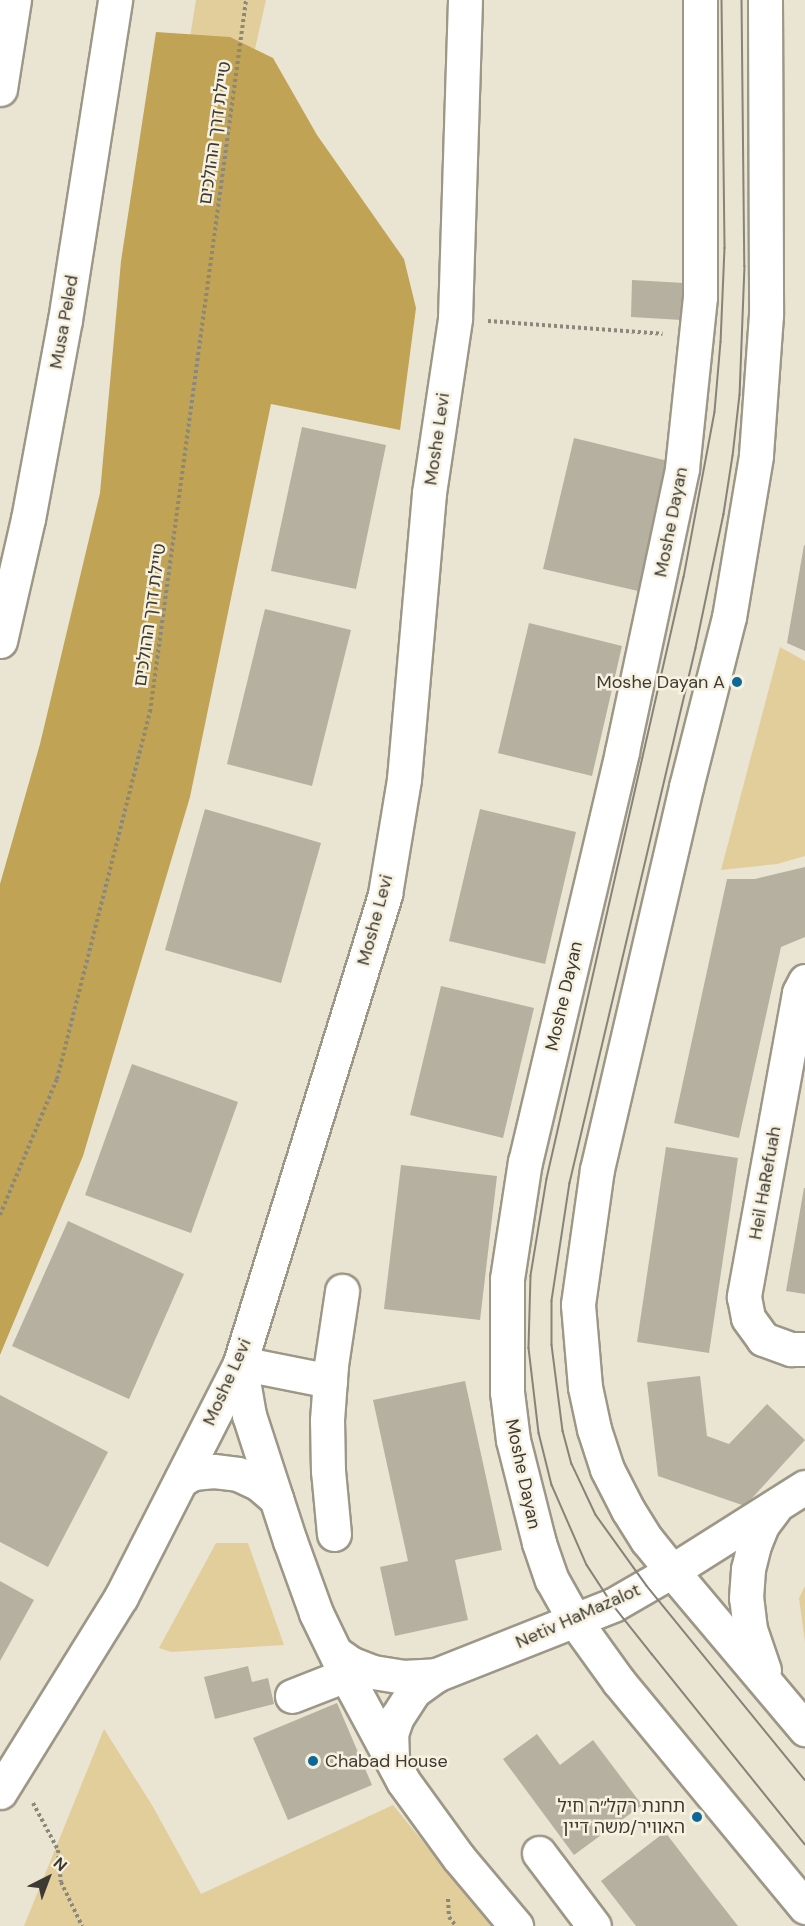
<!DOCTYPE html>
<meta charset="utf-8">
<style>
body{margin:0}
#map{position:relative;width:805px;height:1926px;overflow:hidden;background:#eae4d3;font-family:"DM Sans","Noto Sans Hebrew",sans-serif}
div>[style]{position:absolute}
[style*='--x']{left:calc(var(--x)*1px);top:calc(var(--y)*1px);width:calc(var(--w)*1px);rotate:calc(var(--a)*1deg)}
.green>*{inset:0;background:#e2ce9b}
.forest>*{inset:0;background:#c0a354}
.building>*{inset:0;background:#b6b0a0}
.path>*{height:4px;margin-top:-2px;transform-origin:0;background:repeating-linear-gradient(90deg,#8a877b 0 3px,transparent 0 6px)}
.roads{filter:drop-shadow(2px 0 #9d9787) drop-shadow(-2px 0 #9d9787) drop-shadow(0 2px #9d9787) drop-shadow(0 -2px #9d9787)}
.minor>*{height:33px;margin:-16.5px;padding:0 16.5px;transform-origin:16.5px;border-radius:16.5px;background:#fff}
.highway>*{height:33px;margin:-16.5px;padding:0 16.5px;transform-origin:16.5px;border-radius:16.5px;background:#fff}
.tram>*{height:1.5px;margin:-0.75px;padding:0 0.75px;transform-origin:0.75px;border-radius:0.75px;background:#868377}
.dots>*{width:16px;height:16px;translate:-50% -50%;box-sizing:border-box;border:3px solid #f7f1e0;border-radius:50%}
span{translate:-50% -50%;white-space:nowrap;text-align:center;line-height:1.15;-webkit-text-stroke:5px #f7f1e0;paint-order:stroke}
.street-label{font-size:18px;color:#3c3a33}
.poi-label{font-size:18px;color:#3c3a33}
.right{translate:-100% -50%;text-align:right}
.left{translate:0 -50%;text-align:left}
.north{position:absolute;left:18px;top:1848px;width:60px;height:60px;-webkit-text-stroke:4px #f7f1e0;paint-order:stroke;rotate:42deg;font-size:16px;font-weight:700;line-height:24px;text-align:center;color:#3c3a33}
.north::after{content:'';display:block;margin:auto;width:21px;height:27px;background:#3c3a33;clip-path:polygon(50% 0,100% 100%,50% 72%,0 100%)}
</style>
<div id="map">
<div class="green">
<i style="clip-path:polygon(196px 0,266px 0,255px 49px,188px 49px)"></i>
<i style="clip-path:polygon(780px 647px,805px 661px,805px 856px,777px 864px,721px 870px)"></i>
<i style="clip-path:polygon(216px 1543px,248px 1543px,284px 1645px,171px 1652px,159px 1648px)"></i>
<i style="clip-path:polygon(805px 1586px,805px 1642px,799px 1598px)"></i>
<i style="clip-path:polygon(104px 1729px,152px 1805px,201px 1894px,393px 1805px,492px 1926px,24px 1926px)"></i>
</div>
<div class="forest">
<i style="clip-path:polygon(156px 32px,230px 37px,273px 58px,317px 135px,404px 259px,416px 308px,400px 430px,271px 404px,190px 797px,83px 1156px,0 1355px,0 884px,40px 744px,100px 493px,121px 261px)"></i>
</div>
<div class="building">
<i style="clip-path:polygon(632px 280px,684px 283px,682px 320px,631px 317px)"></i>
<i style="clip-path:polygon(302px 427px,386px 445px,356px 589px,271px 571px)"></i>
<i style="clip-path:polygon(574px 438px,668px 461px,638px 591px,543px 569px)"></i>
<i style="clip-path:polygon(804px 545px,805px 546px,805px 651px,787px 643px)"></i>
<i style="clip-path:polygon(265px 609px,351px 630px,312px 786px,227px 764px)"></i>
<i style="clip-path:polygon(529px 623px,622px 646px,592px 776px,498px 753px)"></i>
<i style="clip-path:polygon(205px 809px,321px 843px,281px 983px,165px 950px)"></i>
<i style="clip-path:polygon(480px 809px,576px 832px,545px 964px,449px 941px)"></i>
<i style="clip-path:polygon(805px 867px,805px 937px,781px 947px,739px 1138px,674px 1123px,727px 879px,755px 879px)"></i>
<i style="clip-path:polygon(441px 986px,534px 1008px,503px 1138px,410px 1115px)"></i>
<i style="clip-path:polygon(132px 1064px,238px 1102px,191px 1233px,85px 1195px)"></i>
<i style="clip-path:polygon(666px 1147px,738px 1158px,709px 1353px,637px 1342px)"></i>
<i style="clip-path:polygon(401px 1165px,497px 1176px,480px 1320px,384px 1309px)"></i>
<i style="clip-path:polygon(804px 1188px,805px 1188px,805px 1294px,786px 1291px)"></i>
<i style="clip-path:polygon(68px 1221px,184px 1274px,129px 1399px,12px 1346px)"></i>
<i style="clip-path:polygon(700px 1376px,707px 1436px,729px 1444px,767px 1404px,805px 1440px,745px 1506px,658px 1476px,647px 1382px)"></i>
<i style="clip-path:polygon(465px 1381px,502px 1550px,455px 1560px,468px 1620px,395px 1636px,380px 1567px,408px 1561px,373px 1400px)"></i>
<i style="clip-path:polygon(0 1395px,108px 1452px,48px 1567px,0 1542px)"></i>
<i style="clip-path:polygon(0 1581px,34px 1600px,0 1661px)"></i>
<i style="clip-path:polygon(248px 1666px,252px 1682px,268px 1678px,274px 1704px,215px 1719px,204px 1677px)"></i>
<i style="clip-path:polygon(337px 1703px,372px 1785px,288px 1820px,253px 1738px)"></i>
<i style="clip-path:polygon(537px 1734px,560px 1765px,593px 1740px,642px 1805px,574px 1855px,503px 1759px)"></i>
<i style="clip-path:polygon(665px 1832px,702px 1880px,738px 1926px,636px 1926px,601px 1881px)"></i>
</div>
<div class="path">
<i style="--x:488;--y:321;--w:175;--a:4.2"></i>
<i style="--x:0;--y:1215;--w:147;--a:-67.3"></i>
<i style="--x:57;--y:1079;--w:379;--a:-75.8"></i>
<i style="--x:150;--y:712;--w:718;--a:-82.32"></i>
<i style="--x:33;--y:1803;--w:53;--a:62"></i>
<i style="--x:58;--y:1850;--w:32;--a:85"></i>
<i style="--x:61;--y:1882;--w:49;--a:64.5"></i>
<i style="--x:448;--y:1899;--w:18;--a:87"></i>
<i style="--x:449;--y:1917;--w:11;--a:52"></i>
</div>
<div class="roads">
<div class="minor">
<i style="--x:700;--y:0;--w:297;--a:90"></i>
<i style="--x:700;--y:297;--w:173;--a:96"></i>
<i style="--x:682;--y:469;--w:289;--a:102"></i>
<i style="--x:622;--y:752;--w:420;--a:103.3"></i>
<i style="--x:525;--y:1161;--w:119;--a:98.7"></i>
<i style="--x:507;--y:1279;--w:113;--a:90"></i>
<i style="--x:507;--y:1392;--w:48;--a:82.9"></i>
<i style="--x:513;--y:1440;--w:106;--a:75.8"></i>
<i style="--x:539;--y:1543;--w:39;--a:71"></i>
<i style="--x:552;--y:1580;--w:47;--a:60.7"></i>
<i style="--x:575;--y:1621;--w:75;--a:54.2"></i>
<i style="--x:619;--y:1682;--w:292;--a:50.4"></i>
<i style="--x:765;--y:0;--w:315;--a:89.8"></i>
<i style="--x:766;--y:315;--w:141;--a:94.1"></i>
<i style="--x:756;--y:456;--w:163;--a:99.5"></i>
<i style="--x:729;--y:617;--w:175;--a:104.2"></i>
<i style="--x:686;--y:787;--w:392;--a:103.1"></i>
<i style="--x:597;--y:1169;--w:137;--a:98"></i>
<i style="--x:578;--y:1305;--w:82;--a:85.1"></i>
<i style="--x:585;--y:1387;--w:43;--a:77.9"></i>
<i style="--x:594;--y:1429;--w:42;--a:72"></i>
<i style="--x:607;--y:1469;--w:46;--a:62.9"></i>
<i style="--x:628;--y:1510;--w:36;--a:58"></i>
<i style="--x:647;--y:1540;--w:40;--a:51"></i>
<i style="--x:672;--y:1571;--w:207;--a:49.9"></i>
<i style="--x:805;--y:981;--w:13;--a:117"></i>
<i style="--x:799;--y:993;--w:309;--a:100.3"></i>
<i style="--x:744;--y:1297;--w:21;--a:79"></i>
<i style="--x:748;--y:1318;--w:26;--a:54"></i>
<i style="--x:763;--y:1339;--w:30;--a:20"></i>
<i style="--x:791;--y:1349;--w:14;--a:0"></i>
<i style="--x:240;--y:1363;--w:53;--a:80.2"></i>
<i style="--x:249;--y:1415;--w:133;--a:72"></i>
<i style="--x:290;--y:1541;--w:77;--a:70.1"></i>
<i style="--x:316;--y:1613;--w:69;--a:64.2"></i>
<i style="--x:346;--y:1675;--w:120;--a:61.7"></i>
<i style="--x:403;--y:1781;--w:95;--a:54"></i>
<i style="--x:459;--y:1858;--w:89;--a:50"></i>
<i style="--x:240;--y:1363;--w:92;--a:11.3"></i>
<i style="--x:181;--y:1480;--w:14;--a:-30"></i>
<i style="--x:193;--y:1473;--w:21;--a:-5"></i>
<i style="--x:214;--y:1471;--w:24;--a:7"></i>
<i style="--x:238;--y:1474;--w:23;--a:25"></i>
<i style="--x:259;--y:1484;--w:23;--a:41"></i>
<i style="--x:334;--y:1534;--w:63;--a:-95.4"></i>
<i style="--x:328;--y:1471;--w:51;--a:-91.1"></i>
<i style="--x:327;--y:1420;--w:55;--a:-85.8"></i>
<i style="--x:331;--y:1365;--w:75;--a:-81.5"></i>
<i style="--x:336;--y:1653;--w:19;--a:35"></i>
<i style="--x:352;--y:1664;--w:22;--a:21"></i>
<i style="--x:373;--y:1672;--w:30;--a:9"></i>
<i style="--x:403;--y:1677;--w:33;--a:-3"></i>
<i style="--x:764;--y:1670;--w:43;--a:-108.9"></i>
<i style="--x:750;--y:1629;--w:31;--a:-97"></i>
<i style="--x:746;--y:1598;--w:29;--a:-86"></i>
<i style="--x:748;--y:1569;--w:25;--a:-76"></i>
<i style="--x:754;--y:1545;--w:22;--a:-68"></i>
<i style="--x:762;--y:1525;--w:20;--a:-53"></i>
<i style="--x:292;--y:1696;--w:58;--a:-21.3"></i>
<i style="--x:392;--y:1759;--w:25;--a:-92"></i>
<i style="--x:391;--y:1734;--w:18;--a:-71"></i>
<i style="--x:397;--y:1717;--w:31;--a:-57"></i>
<i style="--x:414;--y:1691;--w:27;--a:-36"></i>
<i style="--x:436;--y:1675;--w:190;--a:-21.6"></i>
<i style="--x:613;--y:1605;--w:68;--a:-30"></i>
<i style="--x:672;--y:1571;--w:157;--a:-32.3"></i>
<i style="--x:0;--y:1792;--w:229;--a:-58.2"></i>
<i style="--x:121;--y:1597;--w:263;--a:-63"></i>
<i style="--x:240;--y:1363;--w:491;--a:-72.8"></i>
<i style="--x:385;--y:894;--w:117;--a:-80.6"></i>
<i style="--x:404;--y:779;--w:287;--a:-85"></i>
<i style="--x:429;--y:493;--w:177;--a:-81.5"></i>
<i style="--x:455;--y:318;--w:318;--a:-88.2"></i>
<i style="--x:539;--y:1853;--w:91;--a:53"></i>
</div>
<div class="highway">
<i style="--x:0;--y:89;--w:90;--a:-81.1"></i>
<i style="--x:0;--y:641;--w:125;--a:-77.1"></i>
<i style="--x:28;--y:519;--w:202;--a:-79.5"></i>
<i style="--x:65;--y:320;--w:324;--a:-81.1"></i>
</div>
</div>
<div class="tram">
<i style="--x:722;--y:0;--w:248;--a:89.3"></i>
<i style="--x:725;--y:248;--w:94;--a:92.4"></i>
<i style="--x:721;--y:342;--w:70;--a:94.9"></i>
<i style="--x:715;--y:412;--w:168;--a:100.6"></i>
<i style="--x:684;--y:577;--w:617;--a:102.82"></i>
<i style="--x:547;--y:1179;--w:98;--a:99.4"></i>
<i style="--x:531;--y:1276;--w:72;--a:91.6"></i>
<i style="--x:529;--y:1348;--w:86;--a:83.3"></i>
<i style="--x:539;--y:1433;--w:54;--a:76"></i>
<i style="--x:552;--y:1485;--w:87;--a:66.4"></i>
<i style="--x:587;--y:1565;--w:48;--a:57"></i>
<i style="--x:613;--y:1605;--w:63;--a:51.5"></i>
<i style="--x:652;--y:1654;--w:244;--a:51.2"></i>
<i style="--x:742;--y:0;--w:266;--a:89.4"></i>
<i style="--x:745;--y:266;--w:129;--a:92.2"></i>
<i style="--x:740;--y:395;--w:61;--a:96.5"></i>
<i style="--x:733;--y:456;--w:59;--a:98.8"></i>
<i style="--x:724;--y:514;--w:137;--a:101.8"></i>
<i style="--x:696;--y:648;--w:550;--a:103.25"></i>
<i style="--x:570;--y:1183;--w:119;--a:98.7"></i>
<i style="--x:552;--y:1301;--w:44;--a:90"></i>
<i style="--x:552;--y:1345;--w:87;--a:82.7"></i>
<i style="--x:563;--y:1431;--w:34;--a:75"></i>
<i style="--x:572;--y:1464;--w:56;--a:64.8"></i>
<i style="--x:596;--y:1515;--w:87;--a:54.3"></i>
<i style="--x:647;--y:1586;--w:250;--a:50.8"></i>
</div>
<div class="dots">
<i style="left:737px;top:682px;background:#0d6797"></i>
<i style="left:313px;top:1761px;background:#0d6797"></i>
<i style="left:697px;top:1817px;background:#0d6797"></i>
</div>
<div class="street-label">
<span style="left:215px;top:133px;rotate:-82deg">טיילת דרך ההולכים</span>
<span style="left:64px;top:322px;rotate:-80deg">Musa Peled</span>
<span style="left:437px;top:439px;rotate:-82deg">Moshe Levi</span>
<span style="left:671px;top:522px;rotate:-79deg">Moshe Dayan</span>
<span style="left:150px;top:615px;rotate:-82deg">טיילת דרך ההולכים</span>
<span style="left:375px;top:920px;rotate:-75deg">Moshe Levi</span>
<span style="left:564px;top:996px;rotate:-77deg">Moshe Dayan</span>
<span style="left:765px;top:1183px;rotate:-80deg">Heil HaRefuah</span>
<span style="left:227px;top:1382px;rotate:-66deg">Moshe Levi</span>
<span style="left:523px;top:1474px;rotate:78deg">Moshe Dayan</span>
<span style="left:578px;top:1616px;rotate:-24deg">Netiv HaMazalot</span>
</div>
<div class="poi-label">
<span class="right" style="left:725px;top:682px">Moshe Dayan A</span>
<span class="left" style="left:325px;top:1761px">Chabad House</span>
<span class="right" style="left:685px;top:1817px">תחנת רקל״ה חיל<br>האוויר/משה דיין</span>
</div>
<div class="north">N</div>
</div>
